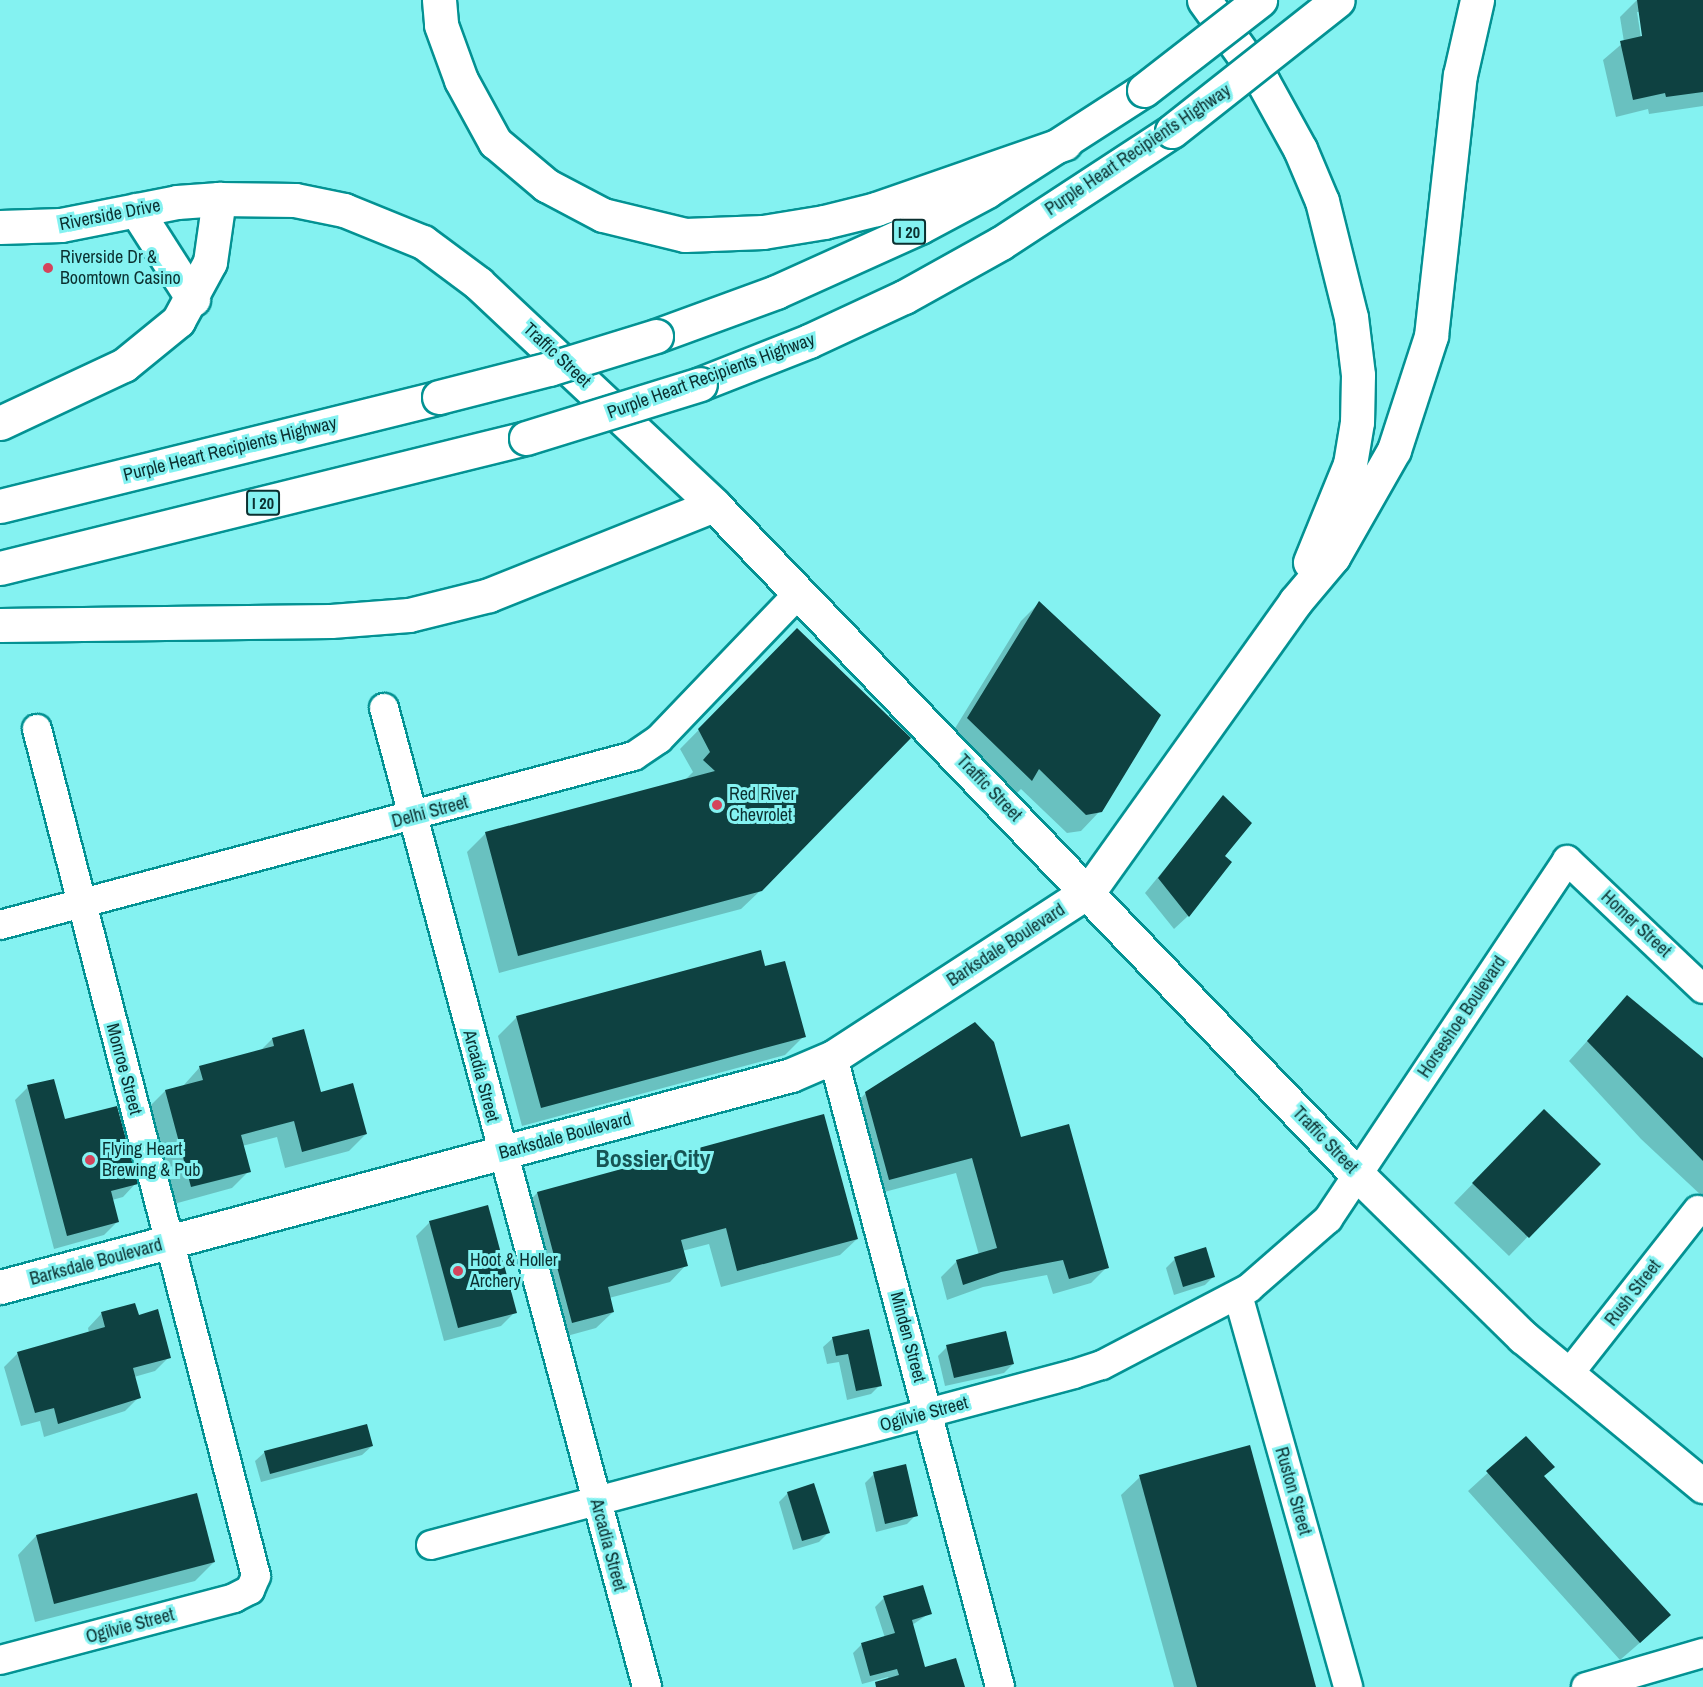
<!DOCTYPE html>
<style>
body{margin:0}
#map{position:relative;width:1703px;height:1687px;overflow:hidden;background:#84f2f1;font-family:"Archivo Narrow",sans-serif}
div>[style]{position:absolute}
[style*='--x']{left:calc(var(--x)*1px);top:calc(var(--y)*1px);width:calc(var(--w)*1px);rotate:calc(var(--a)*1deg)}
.shadow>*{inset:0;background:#0003}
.building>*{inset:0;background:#0e4141}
.roads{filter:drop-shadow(2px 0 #039293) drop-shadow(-2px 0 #039293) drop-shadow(0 2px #039293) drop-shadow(0 -2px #039293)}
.minor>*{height:28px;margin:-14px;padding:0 14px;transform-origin:14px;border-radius:14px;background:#fff}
.tertiary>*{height:33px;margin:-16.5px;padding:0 16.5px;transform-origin:16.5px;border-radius:16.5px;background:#fff}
.secondary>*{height:33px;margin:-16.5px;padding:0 16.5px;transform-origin:16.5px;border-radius:16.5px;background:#fff}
.primary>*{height:33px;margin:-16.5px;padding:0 16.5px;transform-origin:16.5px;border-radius:16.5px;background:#fff}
.motorway>*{height:33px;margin:-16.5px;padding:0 16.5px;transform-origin:16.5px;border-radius:16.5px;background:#fff}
.bridges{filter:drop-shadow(2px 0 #039293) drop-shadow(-2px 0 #039293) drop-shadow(0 2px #039293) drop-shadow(0 -2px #039293)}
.motorway-bridge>*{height:33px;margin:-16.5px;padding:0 16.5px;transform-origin:16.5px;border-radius:16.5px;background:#fff}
.dots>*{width:16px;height:16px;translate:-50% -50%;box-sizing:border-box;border:3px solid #84f2f1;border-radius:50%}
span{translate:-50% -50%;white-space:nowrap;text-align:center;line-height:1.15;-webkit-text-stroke:6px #84f2f1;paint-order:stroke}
.shield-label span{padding:2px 4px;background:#84f2f1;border:2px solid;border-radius:4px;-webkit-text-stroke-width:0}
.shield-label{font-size:16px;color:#0b3030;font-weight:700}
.street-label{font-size:18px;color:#0b3030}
.poi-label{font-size:18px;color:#0b3030}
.left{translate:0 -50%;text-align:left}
.district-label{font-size:24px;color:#165454;font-weight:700}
</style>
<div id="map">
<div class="shadow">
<i style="clip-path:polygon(evenodd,1637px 0,1703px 0,1703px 106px,1649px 114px,1648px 109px,1616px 117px,1603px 60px,1624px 42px,1620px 17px,1637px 0,1637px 12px,1640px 12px,1645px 44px,1642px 44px,1637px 12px)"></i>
<i style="clip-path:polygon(1039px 603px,1100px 811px,1081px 831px,1067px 833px,1021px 789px,1012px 798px,949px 738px,1021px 621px)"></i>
<i style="clip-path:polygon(797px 630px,761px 890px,741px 909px,499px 973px,467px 852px,486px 833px,685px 780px,693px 772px,680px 749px)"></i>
<i style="clip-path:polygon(1223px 798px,1188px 916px,1174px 929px,1145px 893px)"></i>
<i style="clip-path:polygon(764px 968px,804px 1036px,785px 1055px,522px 1126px,498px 1036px,517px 1017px)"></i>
<i style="clip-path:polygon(1627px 997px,1703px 1060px,1703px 1197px,1641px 1139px,1569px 1061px)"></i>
<i style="clip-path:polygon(272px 1039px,320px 1094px,366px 1134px,349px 1151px,285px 1168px,277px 1137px,242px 1146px,249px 1171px,232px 1188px,174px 1204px,148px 1108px,165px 1091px,183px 1086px,200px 1067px,261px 1050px)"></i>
<i style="clip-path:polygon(28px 1087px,136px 1183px,123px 1197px,112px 1200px,117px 1222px,104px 1235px,54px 1249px,15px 1100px)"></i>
<i style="clip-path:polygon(866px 1093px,1020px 1139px,1107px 1267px,1091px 1283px,1053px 1294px,1047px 1275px,983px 1287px,947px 1300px,941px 1277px,957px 1261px,979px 1255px,956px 1173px,873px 1195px,850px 1109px)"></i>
<i style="clip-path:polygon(1525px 1130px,1598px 1164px,1509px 1256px,1454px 1203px)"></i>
<i style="clip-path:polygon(537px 1193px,857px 1239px,840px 1255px,721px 1287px,709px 1244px,682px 1251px,686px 1265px,670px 1282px,609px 1298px,613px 1312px,596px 1328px,556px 1339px,521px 1210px)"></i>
<i style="clip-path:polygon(430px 1222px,515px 1312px,501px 1326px,444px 1341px,416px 1236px)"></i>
<i style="clip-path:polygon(1175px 1259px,1214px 1276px,1205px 1285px,1174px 1295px,1166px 1268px)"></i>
<i style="clip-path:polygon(102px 1313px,138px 1316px,169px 1357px,155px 1371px,134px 1377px,139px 1397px,125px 1411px,44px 1437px,40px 1421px,21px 1426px,4px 1367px,18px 1353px,89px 1333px,88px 1328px)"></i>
<i style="clip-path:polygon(833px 1338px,880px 1385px,871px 1394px,847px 1400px,839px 1362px,827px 1364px,823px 1347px)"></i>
<i style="clip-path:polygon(947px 1347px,1013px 1364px,1004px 1373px,945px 1386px,938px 1356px)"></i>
<i style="clip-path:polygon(1526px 1438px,1543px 1477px,1650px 1634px,1620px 1660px,1468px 1491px)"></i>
<i style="clip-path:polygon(372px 1446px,362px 1455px,261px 1482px,255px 1461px,265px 1452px)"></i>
<i style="clip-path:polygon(874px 1474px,916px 1515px,907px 1524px,876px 1532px,865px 1483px)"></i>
<i style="clip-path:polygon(1140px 1477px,1315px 1687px,1174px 1687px,1121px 1495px)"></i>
<i style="clip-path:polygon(788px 1493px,828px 1533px,819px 1542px,793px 1550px,779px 1502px)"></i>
<i style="clip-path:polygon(36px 1536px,214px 1562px,195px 1581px,35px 1622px,18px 1555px)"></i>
<i style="clip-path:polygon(884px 1598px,930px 1613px,912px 1625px,924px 1669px,963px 1687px,891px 1687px,888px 1677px,862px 1684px,853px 1653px,862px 1644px,885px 1638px,875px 1607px)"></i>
</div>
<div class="building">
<i style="clip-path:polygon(1637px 0,1703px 0,1703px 92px,1666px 97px,1665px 93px,1633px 100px,1620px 41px,1642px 36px)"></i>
<i style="clip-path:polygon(1039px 601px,1161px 715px,1102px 812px,1086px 815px,1039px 769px,1032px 781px,967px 718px)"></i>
<i style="clip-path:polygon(797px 628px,911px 738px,762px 891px,518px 956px,485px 832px,715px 771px,703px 760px,710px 752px,698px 729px)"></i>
<i style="clip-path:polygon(1223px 795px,1252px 823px,1225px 856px,1232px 862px,1189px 917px,1158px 878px)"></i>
<i style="clip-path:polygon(761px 950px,765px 966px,785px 961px,806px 1037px,541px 1108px,516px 1016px)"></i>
<i style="clip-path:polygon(1627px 995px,1703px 1058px,1703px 1161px,1587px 1041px)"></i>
<i style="clip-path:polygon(975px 1022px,994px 1042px,1021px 1137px,1069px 1124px,1109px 1268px,1069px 1279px,1063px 1260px,1001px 1272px,963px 1285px,956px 1260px,997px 1248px,972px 1158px,889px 1180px,865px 1092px)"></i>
<i style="clip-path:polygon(304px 1029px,321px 1092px,353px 1083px,367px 1134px,302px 1152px,294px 1121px,241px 1135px,251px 1172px,191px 1187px,165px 1090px,203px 1080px,199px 1066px,274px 1046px,272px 1038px)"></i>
<i style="clip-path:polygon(54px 1079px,65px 1119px,117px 1106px,138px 1184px,111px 1191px,119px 1222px,67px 1236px,27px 1085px)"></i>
<i style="clip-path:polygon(1544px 1109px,1601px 1164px,1529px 1238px,1472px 1183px)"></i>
<i style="clip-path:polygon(824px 1114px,858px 1239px,737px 1271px,726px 1228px,681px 1240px,688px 1266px,608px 1287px,614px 1312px,572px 1323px,537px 1192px)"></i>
<i style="clip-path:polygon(488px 1205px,517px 1313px,458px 1328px,429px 1221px)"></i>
<i style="clip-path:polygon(1206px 1247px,1215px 1277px,1183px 1287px,1174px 1257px)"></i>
<i style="clip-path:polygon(135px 1303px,139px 1315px,158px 1309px,171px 1358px,133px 1368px,141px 1398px,58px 1424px,54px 1408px,35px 1413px,17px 1352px,105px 1327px,101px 1312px)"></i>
<i style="clip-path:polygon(869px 1329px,882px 1386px,856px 1391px,848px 1354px,836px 1356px,832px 1337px)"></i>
<i style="clip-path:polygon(1006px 1331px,1014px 1364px,954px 1378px,946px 1345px)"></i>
<i style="clip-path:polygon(367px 1424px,373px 1446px,270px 1474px,264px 1451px)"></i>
<i style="clip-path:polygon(1526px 1436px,1555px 1467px,1544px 1476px,1671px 1615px,1640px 1643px,1486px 1471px)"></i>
<i style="clip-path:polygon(1250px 1445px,1316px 1687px,1197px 1687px,1139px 1475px)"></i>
<i style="clip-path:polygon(906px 1464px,918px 1516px,885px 1524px,873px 1472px)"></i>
<i style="clip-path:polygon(814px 1483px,830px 1533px,802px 1541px,787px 1492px)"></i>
<i style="clip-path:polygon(197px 1493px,215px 1562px,54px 1604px,36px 1535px)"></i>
<i style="clip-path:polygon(923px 1585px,932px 1614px,912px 1620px,925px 1667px,956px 1658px,965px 1687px,876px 1687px,875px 1682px,899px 1675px,897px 1669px,870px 1676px,861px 1643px,895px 1633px,883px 1596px)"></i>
</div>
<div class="roads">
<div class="minor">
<i style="--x:384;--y:708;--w:1014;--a:74.96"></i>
<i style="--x:0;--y:925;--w:656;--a:-14.93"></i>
<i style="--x:634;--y:756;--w:30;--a:-34"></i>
<i style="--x:659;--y:739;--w:202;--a:-46.2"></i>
<i style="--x:833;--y:1057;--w:652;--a:75.15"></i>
<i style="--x:1238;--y:1295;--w:407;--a:74.3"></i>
<i style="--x:1568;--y:1375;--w:210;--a:-51.8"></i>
<i style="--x:431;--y:1545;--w:665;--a:-14.89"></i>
<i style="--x:1074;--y:1374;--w:29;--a:-18"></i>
<i style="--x:1102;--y:1365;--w:166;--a:-27.6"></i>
<i style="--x:1249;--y:1288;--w:105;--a:-41.1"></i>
<i style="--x:1328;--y:1219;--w:431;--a:-56.3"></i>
<i style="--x:1567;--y:860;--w:187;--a:43.5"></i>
<i style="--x:0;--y:1660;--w:242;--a:-14.8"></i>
<i style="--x:234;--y:1598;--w:18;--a:-27"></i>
<i style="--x:250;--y:1590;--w:15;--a:-67"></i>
<i style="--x:256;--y:1576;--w:875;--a:-104.5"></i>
<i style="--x:1586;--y:1687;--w:122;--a:-16.2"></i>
</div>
<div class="tertiary">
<i style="--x:0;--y:227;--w:61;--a:-1.9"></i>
<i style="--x:61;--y:225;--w:118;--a:-11.2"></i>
<i style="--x:177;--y:202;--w:42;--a:-4.1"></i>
</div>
<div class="secondary">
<i style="--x:0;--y:1287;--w:819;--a:-15"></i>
<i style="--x:791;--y:1075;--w:46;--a:-23.2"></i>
<i style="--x:833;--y:1057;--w:305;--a:-33"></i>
</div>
<div class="primary">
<i style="--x:219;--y:199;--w:76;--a:0.8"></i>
<i style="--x:295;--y:200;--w:50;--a:11.5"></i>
<i style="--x:344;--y:210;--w:85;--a:22.1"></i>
<i style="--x:423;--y:242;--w:69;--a:36.7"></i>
<i style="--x:478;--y:283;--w:324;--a:43.2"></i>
<i style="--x:714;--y:505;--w:928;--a:46.14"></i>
<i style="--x:1357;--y:1174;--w:233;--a:44.5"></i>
<i style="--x:1523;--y:1337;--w:234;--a:39.6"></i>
</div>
<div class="motorway">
<i style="--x:439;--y:0;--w:25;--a:85"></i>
<i style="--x:441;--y:25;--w:59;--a:70"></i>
<i style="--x:461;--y:80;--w:71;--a:61.3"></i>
<i style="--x:495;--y:142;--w:67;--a:40.1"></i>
<i style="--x:546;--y:185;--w:64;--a:27.8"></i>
<i style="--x:603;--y:215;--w:84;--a:13.7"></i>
<i style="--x:685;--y:235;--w:78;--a:-2.2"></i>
<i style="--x:763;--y:232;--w:62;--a:-9.3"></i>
<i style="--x:824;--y:222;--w:54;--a:-14"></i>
<i style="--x:876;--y:209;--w:200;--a:-19.2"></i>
<i style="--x:1204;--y:0;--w:101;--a:54.3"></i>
<i style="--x:1263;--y:82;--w:77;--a:61.1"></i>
<i style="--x:1300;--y:149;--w:56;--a:67.1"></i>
<i style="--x:1322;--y:201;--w:120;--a:76"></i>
<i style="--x:1351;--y:317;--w:58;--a:83.1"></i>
<i style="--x:1358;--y:375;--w:47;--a:91.2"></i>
<i style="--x:1357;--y:422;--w:43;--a:99.5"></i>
<i style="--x:1350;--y:464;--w:106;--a:112.2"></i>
<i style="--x:136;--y:210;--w:106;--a:57.4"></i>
<i style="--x:656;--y:336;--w:128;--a:-20.1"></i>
<i style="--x:776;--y:292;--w:158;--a:-24.3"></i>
<i style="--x:920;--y:227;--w:76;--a:-28.2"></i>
<i style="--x:987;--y:191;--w:187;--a:-32.8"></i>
<i style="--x:700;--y:384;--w:117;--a:-21.5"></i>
<i style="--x:809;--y:341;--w:105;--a:-24.9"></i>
<i style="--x:904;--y:297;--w:111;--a:-29.1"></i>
<i style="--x:1001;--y:243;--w:204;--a:-33.2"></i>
<i style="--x:0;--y:423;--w:137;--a:-25.1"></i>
<i style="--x:124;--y:365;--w:70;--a:-39.2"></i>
<i style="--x:178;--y:321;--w:67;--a:-61.5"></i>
<i style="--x:210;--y:262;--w:64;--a:-81.9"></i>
<i style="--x:0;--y:506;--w:452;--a:-13.9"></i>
<i style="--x:0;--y:568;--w:542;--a:-13.88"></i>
<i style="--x:0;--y:625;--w:331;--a:-0.7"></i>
<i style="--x:331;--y:621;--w:78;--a:-4.4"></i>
<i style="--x:409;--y:615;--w:82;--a:-14"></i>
<i style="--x:489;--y:595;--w:242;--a:-21.8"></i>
<i style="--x:1089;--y:891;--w:355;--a:-54.5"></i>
<i style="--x:1295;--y:602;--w:59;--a:-49.8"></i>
<i style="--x:1333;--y:557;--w:123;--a:-60.3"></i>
<i style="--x:1394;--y:450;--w:120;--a:-72"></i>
<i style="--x:1431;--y:336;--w:263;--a:-83.7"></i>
<i style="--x:1460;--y:75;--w:77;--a:-77.2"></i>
</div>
</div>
<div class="bridges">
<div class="motorway-bridge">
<i style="--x:1144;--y:90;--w:147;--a:-37.8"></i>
<i style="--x:1172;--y:131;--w:211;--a:-38.3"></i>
<i style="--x:439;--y:397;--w:114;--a:-14.3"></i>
<i style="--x:549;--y:369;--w:112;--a:-17.1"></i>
<i style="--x:526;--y:438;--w:182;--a:-17.2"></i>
</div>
</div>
<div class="dots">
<i style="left:48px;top:268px;background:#d4445c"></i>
<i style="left:717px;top:805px;background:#d4445c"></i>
<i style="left:90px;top:1160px;background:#d4445c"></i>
<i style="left:458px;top:1271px;background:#d4445c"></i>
</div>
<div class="shield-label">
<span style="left:909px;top:232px">I 20</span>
<span style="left:263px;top:503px">I 20</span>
</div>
<div class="street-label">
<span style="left:1138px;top:150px;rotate:-34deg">Purple Heart Recipients Highway</span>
<span style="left:110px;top:215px;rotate:-11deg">Riverside Drive</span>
<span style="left:557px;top:355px;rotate:43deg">Traffic Street</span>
<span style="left:711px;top:376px;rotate:-20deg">Purple Heart Recipients Highway</span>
<span style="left:230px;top:449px;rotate:-14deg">Purple Heart Recipients Highway</span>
<span style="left:989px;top:788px;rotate:46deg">Traffic Street</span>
<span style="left:430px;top:812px;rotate:-15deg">Delhi Street</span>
<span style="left:1636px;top:924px;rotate:43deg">Homer Street</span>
<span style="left:1006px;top:945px;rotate:-33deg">Barksdale Boulevard</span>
<span style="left:1462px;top:1017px;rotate:-56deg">Horseshoe Boulevard</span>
<span style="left:124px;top:1069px;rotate:75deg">Monroe Street</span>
<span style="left:481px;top:1076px;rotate:75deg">Arcadia Street</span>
<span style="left:565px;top:1136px;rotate:-15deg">Barksdale Boulevard</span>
<span style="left:1325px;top:1140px;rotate:46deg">Traffic Street</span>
<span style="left:96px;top:1262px;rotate:-15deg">Barksdale Boulevard</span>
<span style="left:1633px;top:1293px;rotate:-52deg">Rush Street</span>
<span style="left:908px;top:1337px;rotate:75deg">Minden Street</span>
<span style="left:924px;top:1414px;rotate:-15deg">Ogilvie Street</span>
<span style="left:1293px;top:1491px;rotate:74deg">Ruston Street</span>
<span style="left:608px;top:1545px;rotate:75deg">Arcadia Street</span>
<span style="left:130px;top:1626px;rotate:-15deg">Ogilvie Street</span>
</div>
<div class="poi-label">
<span class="left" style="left:60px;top:268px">Riverside Dr &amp;<br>Boomtown Casino</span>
<span class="left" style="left:729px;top:805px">Red River<br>Chevrolet</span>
<span class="left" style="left:102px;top:1160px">Flying Heart<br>Brewing &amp; Pub</span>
<span class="left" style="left:470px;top:1271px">Hoot &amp; Holler<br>Archery</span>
</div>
<div class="district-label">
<span style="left:653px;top:1159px">Bossier City</span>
</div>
</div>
